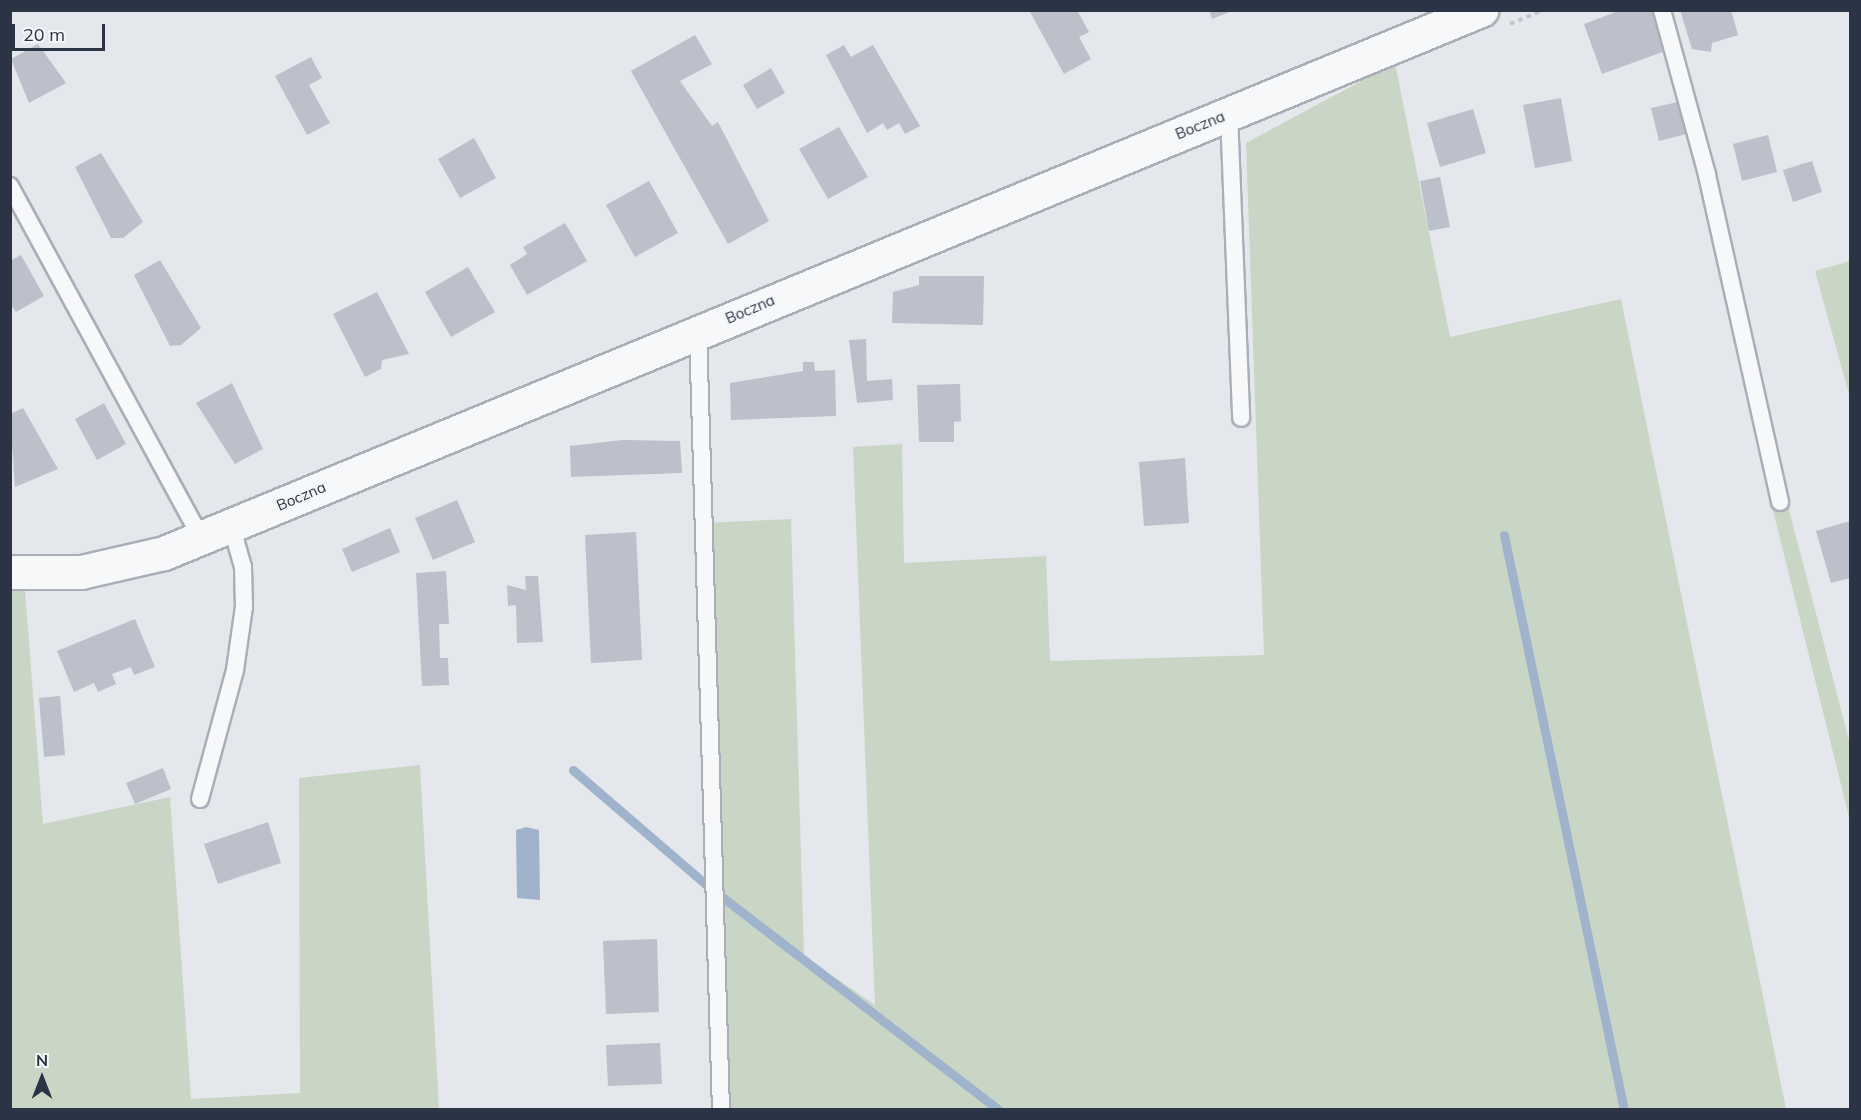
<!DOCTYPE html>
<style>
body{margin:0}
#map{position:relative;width:1861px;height:1120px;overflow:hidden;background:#e4e7ec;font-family:Mulish,sans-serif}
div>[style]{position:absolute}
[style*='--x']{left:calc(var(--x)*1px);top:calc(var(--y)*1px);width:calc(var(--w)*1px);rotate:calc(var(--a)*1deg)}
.green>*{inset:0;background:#c9d6c5}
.water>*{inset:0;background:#9fb4cc}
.stream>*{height:9px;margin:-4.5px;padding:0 4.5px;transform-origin:4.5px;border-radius:4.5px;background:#9fb4cc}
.building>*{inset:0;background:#bbc0ca}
.path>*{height:4px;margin-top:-2px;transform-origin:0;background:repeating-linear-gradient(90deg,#c2c5cb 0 4.5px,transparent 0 9px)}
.roads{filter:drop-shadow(2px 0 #a9aeb7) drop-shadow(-2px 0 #a9aeb7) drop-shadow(0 2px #a9aeb7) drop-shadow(0 -2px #a9aeb7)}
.service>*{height:16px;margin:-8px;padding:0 8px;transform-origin:8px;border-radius:8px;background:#f7f8fa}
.minor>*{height:33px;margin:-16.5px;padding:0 16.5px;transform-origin:16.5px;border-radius:16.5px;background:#f7f8fa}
span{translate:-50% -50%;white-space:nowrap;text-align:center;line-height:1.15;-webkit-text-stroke:4.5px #f4f6f9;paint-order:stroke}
.street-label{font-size:15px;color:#2b3445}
.frame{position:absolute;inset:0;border:12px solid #2b3445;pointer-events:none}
.north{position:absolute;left:12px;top:1048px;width:60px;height:60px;-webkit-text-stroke:4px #f4f6f9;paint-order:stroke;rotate:0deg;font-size:16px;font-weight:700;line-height:24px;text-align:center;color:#2b3445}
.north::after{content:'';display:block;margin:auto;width:21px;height:27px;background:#2b3445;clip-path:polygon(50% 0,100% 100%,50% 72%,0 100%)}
.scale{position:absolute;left:12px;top:24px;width:93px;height:27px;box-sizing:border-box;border:3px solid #2b3445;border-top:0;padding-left:8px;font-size:18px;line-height:21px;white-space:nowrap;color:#2b3445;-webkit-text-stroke:4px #f4f6f9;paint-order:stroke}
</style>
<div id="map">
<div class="green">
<i style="clip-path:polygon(1395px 63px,1450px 337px,1621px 299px,1786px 1109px,722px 1109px,705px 523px,791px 519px,804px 956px,875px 1005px,853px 447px,902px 444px,904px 563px,1046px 556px,1050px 661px,1264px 655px,1246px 143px)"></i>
<i style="clip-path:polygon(1850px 261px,1850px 398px,1815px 271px)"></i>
<i style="clip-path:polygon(1788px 506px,1850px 744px,1850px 821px,1773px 510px)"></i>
<i style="clip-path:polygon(11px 588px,25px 590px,43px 824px,170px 797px,191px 1099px,300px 1093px,299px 778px,420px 765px,439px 1109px,11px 1110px)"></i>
</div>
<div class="water">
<i style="clip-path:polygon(526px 827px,539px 830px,540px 900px,517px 898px,516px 830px)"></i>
</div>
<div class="stream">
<i style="--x:1504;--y:535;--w:587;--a:78.21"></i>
<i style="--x:573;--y:770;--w:178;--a:40.7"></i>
<i style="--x:708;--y:886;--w:367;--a:37.6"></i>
</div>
<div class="building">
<i style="clip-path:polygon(1029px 10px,1077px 10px,1089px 32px,1079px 37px,1091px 59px,1064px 74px)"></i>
<i style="clip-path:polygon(1209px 10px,1232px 10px,1232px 11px,1212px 19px)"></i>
<i style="clip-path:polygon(1621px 10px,1653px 10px,1668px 50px,1602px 74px,1584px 24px)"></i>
<i style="clip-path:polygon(1680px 10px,1731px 10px,1738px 35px,1712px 43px,1711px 52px,1692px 49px)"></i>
<i style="clip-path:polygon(695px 35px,712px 64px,680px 81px,712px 126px,718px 122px,769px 221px,728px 244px,631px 71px)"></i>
<i style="clip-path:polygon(38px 44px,66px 83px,29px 103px,11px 59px)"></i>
<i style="clip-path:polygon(844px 45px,851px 57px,873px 45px,920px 126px,905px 134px,899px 123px,887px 130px,883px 123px,867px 133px,826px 55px)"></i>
<i style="clip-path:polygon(311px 57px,322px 78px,309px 85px,330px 123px,307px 135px,275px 76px)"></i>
<i style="clip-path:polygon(771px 68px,785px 93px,757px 109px,743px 85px)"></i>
<i style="clip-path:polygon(1561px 98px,1572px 161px,1535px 168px,1523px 105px)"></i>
<i style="clip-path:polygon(1678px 102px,1686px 134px,1659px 141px,1651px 108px)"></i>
<i style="clip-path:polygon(1473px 109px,1486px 153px,1440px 167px,1427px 123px)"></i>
<i style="clip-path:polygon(839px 127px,868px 177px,828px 199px,799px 149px)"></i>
<i style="clip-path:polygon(1768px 135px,1777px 172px,1742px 181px,1733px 144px)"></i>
<i style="clip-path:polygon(474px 138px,496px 178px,460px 198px,438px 159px)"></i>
<i style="clip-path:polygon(101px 153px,143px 222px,123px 238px,111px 238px,75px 167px)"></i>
<i style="clip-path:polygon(1812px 161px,1822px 192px,1793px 202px,1783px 170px)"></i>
<i style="clip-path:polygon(1440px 177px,1450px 227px,1429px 231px,1420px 181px)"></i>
<i style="clip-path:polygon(649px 181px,678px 233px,635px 257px,606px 205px)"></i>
<i style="clip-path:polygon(565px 223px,587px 261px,527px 295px,510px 265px,527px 254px,523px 247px)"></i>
<i style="clip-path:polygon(21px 255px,44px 296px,16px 312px,10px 304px,10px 261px)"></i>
<i style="clip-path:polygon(160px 260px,201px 328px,181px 345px,170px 346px,134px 275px)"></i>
<i style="clip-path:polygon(468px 267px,495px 312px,451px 337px,425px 292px)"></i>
<i style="clip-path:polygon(919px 276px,984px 276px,983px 325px,892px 323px,893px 292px,919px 285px)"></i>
<i style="clip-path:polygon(377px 292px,409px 354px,382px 360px,381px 369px,365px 377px,333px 314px)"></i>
<i style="clip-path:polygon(866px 339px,867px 381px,892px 379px,893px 400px,857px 403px,849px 340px)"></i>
<i style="clip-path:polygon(803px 362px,814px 362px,815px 371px,835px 370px,836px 416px,731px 420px,730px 383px,803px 371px)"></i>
<i style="clip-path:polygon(232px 383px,263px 449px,235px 464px,196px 403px)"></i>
<i style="clip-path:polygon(960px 384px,961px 421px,954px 422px,954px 442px,919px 442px,917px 385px)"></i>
<i style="clip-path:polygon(104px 403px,126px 444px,97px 460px,75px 419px)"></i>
<i style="clip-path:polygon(23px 408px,58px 469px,15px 487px,10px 414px)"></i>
<i style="clip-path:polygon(623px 440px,680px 441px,682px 473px,571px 477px,570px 446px)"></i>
<i style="clip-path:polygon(1185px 458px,1189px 523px,1144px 526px,1139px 462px)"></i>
<i style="clip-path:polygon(457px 500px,475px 542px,433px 560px,415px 518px)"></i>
<i style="clip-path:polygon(1850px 521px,1850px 578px,1831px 583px,1816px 531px)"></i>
<i style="clip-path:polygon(390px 528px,400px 552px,352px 572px,342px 549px)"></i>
<i style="clip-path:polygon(636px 532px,642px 660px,591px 663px,585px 535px)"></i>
<i style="clip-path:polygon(446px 571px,449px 624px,439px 624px,440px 658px,448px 658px,449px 685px,422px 686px,416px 573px)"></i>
<i style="clip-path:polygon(525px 576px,538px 576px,543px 642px,517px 643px,516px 605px,508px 606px,507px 585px,526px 590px)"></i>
<i style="clip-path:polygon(135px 619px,155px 667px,134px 675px,131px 667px,112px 674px,116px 684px,98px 692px,94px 683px,74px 692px,57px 651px)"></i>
<i style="clip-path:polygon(60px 696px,65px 755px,44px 757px,39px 698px)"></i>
<i style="clip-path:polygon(163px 768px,171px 789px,135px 804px,126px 783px)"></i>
<i style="clip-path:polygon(268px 822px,281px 863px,218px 884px,204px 844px)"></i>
<i style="clip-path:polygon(657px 939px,659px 1012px,606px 1014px,603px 941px)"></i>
<i style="clip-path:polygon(660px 1043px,662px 1084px,608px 1086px,606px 1045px)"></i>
</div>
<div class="path">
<i style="--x:1510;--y:24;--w:36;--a:-23"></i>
</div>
<div class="roads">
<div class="service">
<i style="--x:1662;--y:10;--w:171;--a:74.7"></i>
<i style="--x:1707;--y:175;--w:335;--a:77.4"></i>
<i style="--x:1229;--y:114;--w:304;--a:87.7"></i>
<i style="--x:10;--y:186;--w:400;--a:61.5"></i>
<i style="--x:698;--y:331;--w:779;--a:88.31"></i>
<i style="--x:200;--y:799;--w:134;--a:-74.8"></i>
<i style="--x:235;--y:670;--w:64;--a:-81.9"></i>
<i style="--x:244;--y:607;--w:40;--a:-91.4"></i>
<i style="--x:243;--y:567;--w:44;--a:-105.9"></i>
</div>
<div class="minor">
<i style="--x:10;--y:572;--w:71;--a:0"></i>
<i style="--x:81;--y:572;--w:85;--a:-12.9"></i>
<i style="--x:164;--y:553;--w:1425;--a:-22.41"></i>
</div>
</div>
<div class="street-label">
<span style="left:1200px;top:125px;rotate:-22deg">Boczna</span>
<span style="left:750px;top:309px;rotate:-23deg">Boczna</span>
<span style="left:301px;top:496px;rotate:-23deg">Boczna</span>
</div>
<div class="frame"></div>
<div class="north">N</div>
<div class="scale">20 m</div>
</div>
